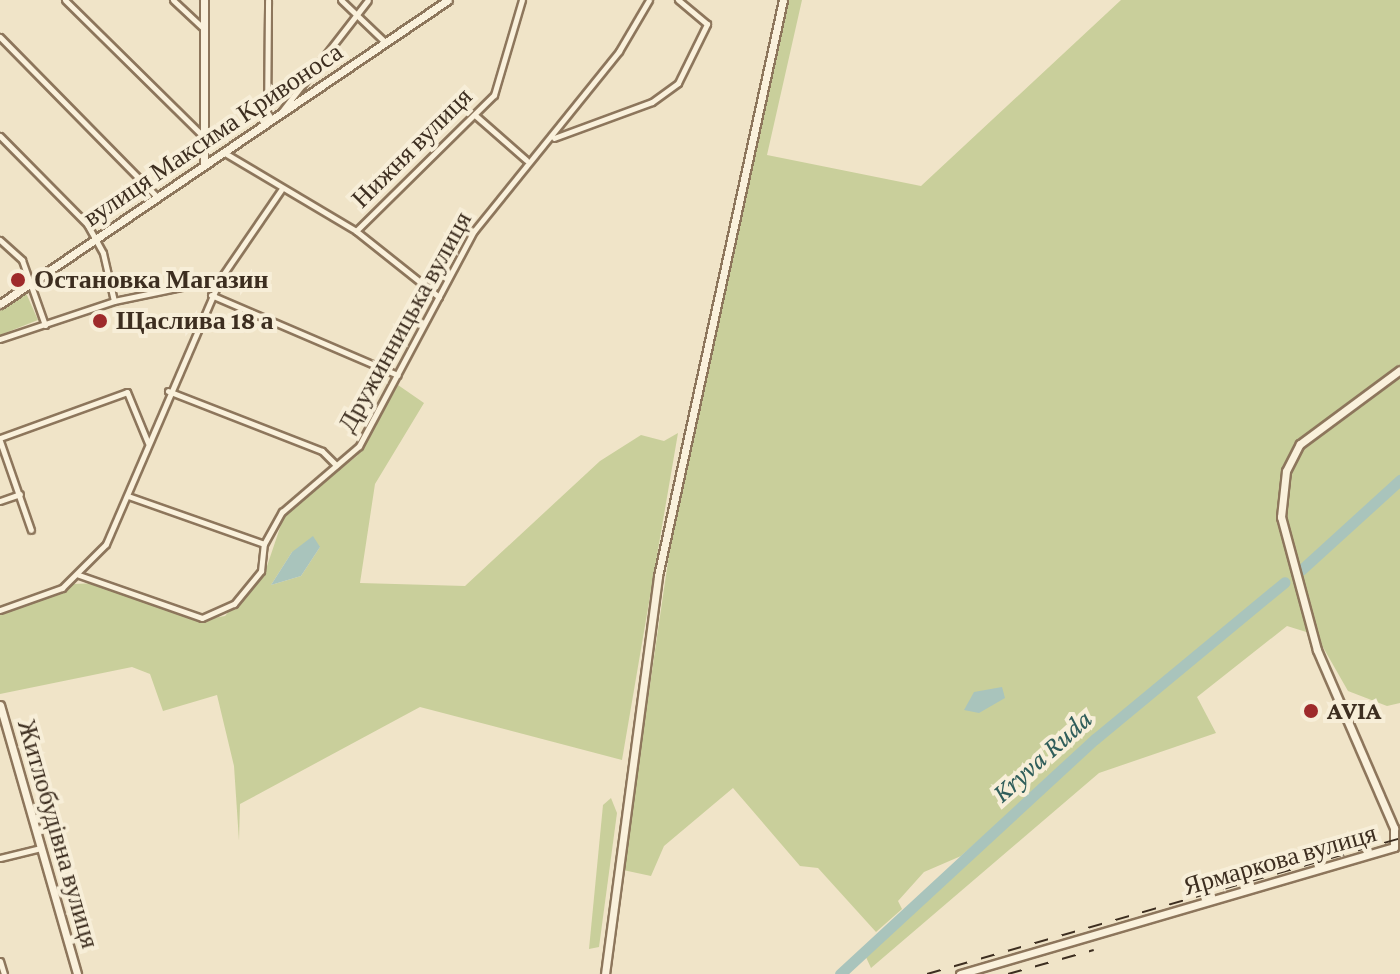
<!DOCTYPE html>
<meta charset="utf-8">
<style>
body{margin:0}
#map{position:relative;width:1400px;height:974px;overflow:hidden;background:#f0e4c8;font-family:"Crimson Pro",serif}
div>[style]{position:absolute}
[style*='--x']{left:calc(var(--x)*1px);top:calc(var(--y)*1px);width:calc(var(--w)*1px);rotate:calc(var(--a)*1deg)}
.green>*{inset:0;background:#c9cf9b}
.water>*{inset:0;background:#a9c4bc}
.river>*{height:11px;margin:-5.5px;padding:0 5.5px;transform-origin:5.5px;border-radius:5.5px;background:#a9c4bc}
.roads{filter:drop-shadow(2px 0 #8d765c) drop-shadow(-2px 0 #8d765c) drop-shadow(0 2px #8d765c) drop-shadow(0 -2px #8d765c)}
.street>*{height:5px;margin:-2.5px;padding:0 2.5px;transform-origin:2.5px;border-radius:2.5px;background:#faf1dc}
.secondary>*{height:7px;margin:-3.5px;padding:0 3.5px;transform-origin:3.5px;border-radius:3.5px;background:#faf1dc}
.rail>*{height:2px;margin-top:-1px;transform-origin:0;background:repeating-linear-gradient(90deg,#3d2e20 0 14px,transparent 0 28px)}
.dots>*{width:22px;height:22px;translate:-50% -50%;box-sizing:border-box;border:4px solid #f7eed8;border-radius:50%}
span{translate:-50% -50%;white-space:nowrap;text-align:center;line-height:1.15;-webkit-text-stroke:8px #f7eed8;paint-order:stroke}
.street-label{font-size:26px;color:#3d2e20}
.poi-label{font-size:26px;color:#3d2e20;font-weight:700}
.left{translate:0 -50%;text-align:left}
.water-label{font-size:28px;color:#2f5d5a;font-style:italic}
</style>
<div id="map">
<div class="green">
<i style="clip-path:polygon(788px 0,802px 0,767px 155px,921px 186px,1121px 0,1400px 0,1400px 703px,1387px 706px,1348px 691px,1316px 635px,1287px 626px,1197px 697px,1216px 733px,1099px 773px,871px 968px,865px 955px,1016px 817px,1013px 810px,961px 856px,924px 872px,898px 901px,902px 909px,876px 932px,818px 868px,800px 866px,733px 788px,664px 846px,651px 876px,623px 870px,673px 527px)"></i>
<i style="clip-path:polygon(26px 293px,38px 320px,0 335px,0 311px)"></i>
<i style="clip-path:polygon(evenodd,398px 385px,424px 403px,375px 484px,360px 583px,465px 586px,600px 461px,641px 435px,664px 441px,678px 433px,622px 760px,420px 707px,240px 804px,239px 841px,234px 766px,217px 695px,163px 711px,150px 674px,132px 667px,0 694px,0 615px,72px 584px,101px 583px,202px 620px,225px 616px,267px 566px,285px 513px,357px 456px,398px 385px,320px 547px,301px 576px,271px 585px,292px 552px,320px 547px)"></i>
<i style="clip-path:polygon(611px 798px,617px 813px,599px 947px,589px 949px,603px 805px)"></i>
</div>
<div class="water">
<i style="clip-path:polygon(313px 536px,320px 547px,301px 576px,271px 585px,292px 552px)"></i>
<i style="clip-path:polygon(1002px 687px,1005px 698px,979px 713px,964px 710px,974px 692px)"></i>
</div>
<div class="river">
<i style="--x:1301;--y:570;--w:134;--a:-42.3"></i>
<i style="--x:840;--y:974;--w:347;--a:-42.7"></i>
<i style="--x:1095;--y:739;--w:246;--a:-39.6"></i>
</div>
<div class="roads">
<div class="street">
<i style="--x:65;--y:0;--w:194;--a:44.6"></i>
<i style="--x:173;--y:0;--w:41;--a:43"></i>
<i style="--x:341;--y:0;--w:62;--a:43.7"></i>
<i style="--x:0;--y:37;--w:224;--a:45.5"></i>
<i style="--x:282;--y:111;--w:140;--a:-52.2"></i>
<i style="--x:476;--y:116;--w:67;--a:41.3"></i>
<i style="--x:267;--y:122;--w:122;--a:-89.5"></i>
<i style="--x:0;--y:136;--w:124;--a:45.3"></i>
<i style="--x:87;--y:224;--w:33;--a:61"></i>
<i style="--x:103;--y:253;--w:49;--a:77.1"></i>
<i style="--x:554;--y:138;--w:104;--a:-20.2"></i>
<i style="--x:652;--y:102;--w:32;--a:-36"></i>
<i style="--x:678;--y:83;--w:66;--a:-63.8"></i>
<i style="--x:707;--y:24;--w:38;--a:-140"></i>
<i style="--x:223;--y:152;--w:155;--a:30.7"></i>
<i style="--x:356;--y:231;--w:106;--a:38.5"></i>
<i style="--x:356;--y:231;--w:194;--a:-44.6"></i>
<i style="--x:494;--y:95;--w:99;--a:-73.6"></i>
<i style="--x:0;--y:240;--w:30;--a:42"></i>
<i style="--x:22;--y:260;--w:69;--a:70.5"></i>
<i style="--x:211;--y:295;--w:203;--a:23.2"></i>
<i style="--x:0;--y:339;--w:120;--a:-18.4"></i>
<i style="--x:114;--y:301;--w:108;--a:-11.7"></i>
<i style="--x:220;--y:279;--w:108;--a:-55.6"></i>
<i style="--x:168;--y:391;--w:165;--a:21.3"></i>
<i style="--x:322;--y:451;--w:20;--a:45"></i>
<i style="--x:0;--y:438;--w:135;--a:-19.9"></i>
<i style="--x:127;--y:392;--w:55;--a:67.6"></i>
<i style="--x:0;--y:441;--w:94;--a:70.8"></i>
<i style="--x:128;--y:496;--w:144;--a:19.4"></i>
<i style="--x:0;--y:501;--w:21;--a:-19"></i>
<i style="--x:79;--y:575;--w:130;--a:19.3"></i>
<i style="--x:202;--y:618;--w:35;--a:-24"></i>
<i style="--x:234;--y:604;--w:43;--a:-50.7"></i>
<i style="--x:261;--y:571;--w:27;--a:-84"></i>
<i style="--x:264;--y:544;--w:37;--a:-61"></i>
<i style="--x:282;--y:512;--w:101;--a:-40.6"></i>
<i style="--x:359;--y:446;--w:244;--a:-61.9"></i>
<i style="--x:474;--y:231;--w:231;--a:-51.1"></i>
<i style="--x:619;--y:51;--w:59;--a:-59.5"></i>
<i style="--x:0;--y:610;--w:66;--a:-19.5"></i>
<i style="--x:62;--y:588;--w:62;--a:-45"></i>
<i style="--x:106;--y:544;--w:288;--a:-66.7"></i>
<i style="--x:0;--y:858;--w:42;--a:-13.7"></i>
<i style="--x:0;--y:961;--w:14;--a:73"></i>
</div>
<div class="secondary">
<i style="--x:204;--y:165;--w:165;--a:-90"></i>
<i style="--x:0;--y:304;--w:541;--a:-34.16"></i>
<i style="--x:0;--y:705;--w:280;--a:74"></i>
<i style="--x:605;--y:974;--w:402;--a:-82.4"></i>
<i style="--x:658;--y:576;--w:589;--a:-77.76"></i>
<i style="--x:960;--y:974;--w:452;--a:-16.3"></i>
<i style="--x:1394;--y:847;--w:19;--a:-90"></i>
<i style="--x:1394;--y:828;--w:194;--a:-113.4"></i>
<i style="--x:1317;--y:650;--w:138;--a:-105.1"></i>
<i style="--x:1281;--y:517;--w:46;--a:-83.8"></i>
<i style="--x:1286;--y:471;--w:30;--a:-63"></i>
<i style="--x:1300;--y:444;--w:124;--a:-36.5"></i>
</div>
</div>
<div class="rail">
<i style="--x:927;--y:974;--w:492;--a:-16"></i>
<i style="--x:1008;--y:974;--w:89;--a:-15.6"></i>
</div>
<div class="dots">
<i style="left:18px;top:280px;background:#9e2a2b"></i>
<i style="left:100px;top:321px;background:#9e2a2b"></i>
<i style="left:1311px;top:711px;background:#9e2a2b"></i>
</div>
<div class="street-label">
<span style="left:213px;top:135px;rotate:-34deg">вулиця Максима Кривоноса</span>
<span style="left:412px;top:148px;rotate:-45deg">Нижня вулиця</span>
<span style="left:405px;top:322px;rotate:-61deg">Дружинницька вулиця</span>
<span style="left:58px;top:834px;rotate:74deg">Житлобудівна вулиця</span>
<span style="left:1280px;top:860px;rotate:-16deg">Ярмаркова вулиця</span>
</div>
<div class="poi-label">
<span class="left" style="left:34px;top:280px">Остановка Магазин</span>
<span class="left" style="left:116px;top:321px">Щаслива 18 а</span>
<span class="left" style="left:1327px;top:711px">AVIA</span>
</div>
<div class="water-label">
<span style="left:1042px;top:756px;rotate:-42deg">Kryva Ruda</span>
</div>
</div>
